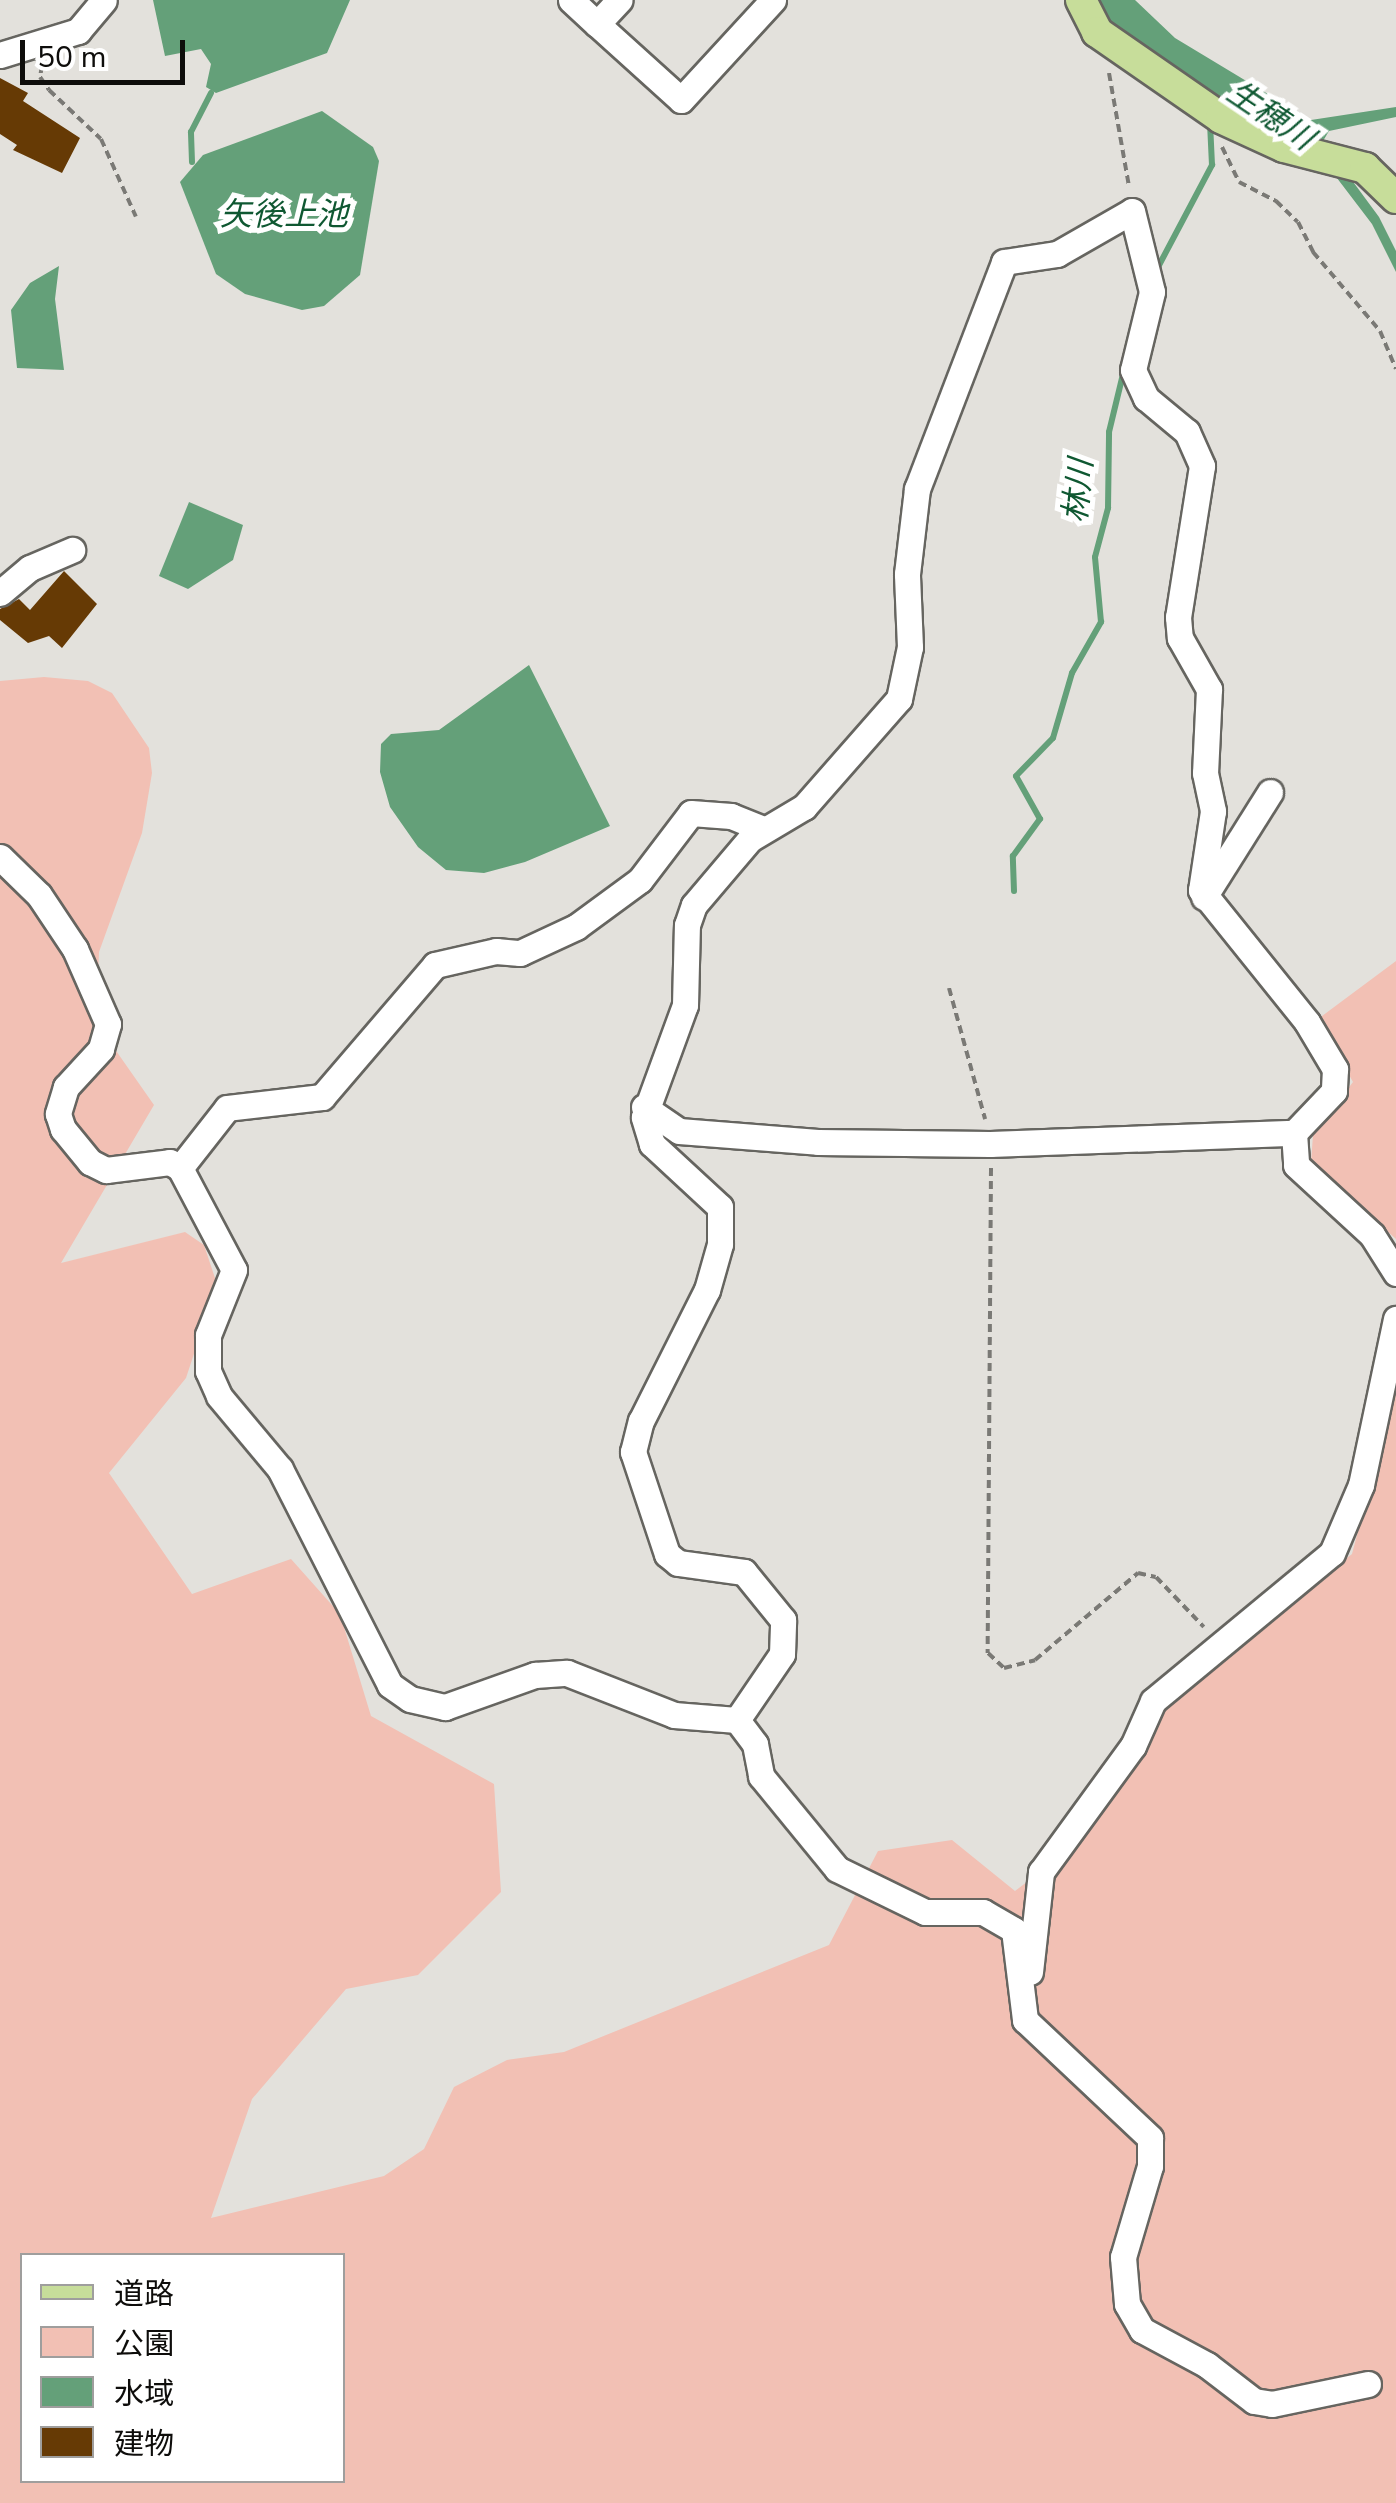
<!DOCTYPE html>
<meta charset="utf-8">
<style>
body{margin:0}
#map{position:relative;width:1396px;height:2503px;overflow:hidden;background:#e3e1dc;font-family:"Nunito Sans","Noto Sans JP",sans-serif}
div>[style]{position:absolute}
[style*='--x']{left:calc(var(--x)*1px);top:calc(var(--y)*1px);width:calc(var(--w)*1px);rotate:calc(var(--a)*1deg)}
.green>*{inset:0;background:#f2c0b4}
.water>*{inset:0;background:#64a079}
.stream>*{height:6px;margin:-3px;padding:0 3px;transform-origin:3px;border-radius:3px;background:#64a079}
.building>*{inset:0;background:#663a05}
.path>*{height:4px;margin-top:-2px;transform-origin:0;background:repeating-linear-gradient(90deg,#7a7975 0 8px,transparent 0 13px)}
.roads{filter:drop-shadow(2px 0 #666560) drop-shadow(-2px 0 #666560) drop-shadow(0 2px #666560) drop-shadow(0 -2px #666560)}
.minor>*{height:25px;margin:-12.5px;padding:0 12.5px;transform-origin:12.5px;border-radius:12.5px;background:#fff}
.major>*{height:30px;margin:-15px;padding:0 15px;transform-origin:15px;border-radius:15px;background:#c7dd9a}
span{translate:-50% -50%;white-space:nowrap;text-align:center;line-height:1.15;-webkit-text-stroke:10px #fff;paint-order:stroke}
.water-label{font-size:32px;color:#0f5832;font-style:italic}
.legend{position:absolute;left:20px;top:2253px;width:325px;height:230px;box-sizing:border-box;background:#fff;border:2px solid #9f9e9d;margin:0;padding:12px 18px;list-style:none;font-size:30px;color:#0e0d0b}
.legend li{display:flex;align-items:center;gap:20px;height:50px}
.legend b{width:50px;border:2px solid #9f9e9d}
.scale{position:absolute;left:20px;top:40px;width:165px;height:45px;box-sizing:border-box;border:5px solid #0e0d0b;border-top:0;padding-left:12px;font-size:30px;line-height:35px;white-space:nowrap;color:#0e0d0b;-webkit-text-stroke:8px #fff;paint-order:stroke}
</style>
<div id="map">
<div class="green">
<i style="clip-path:polygon(evenodd,44px 677px,88px 681px,112px 693px,149px 748px,152px 773px,142px 833px,99px 952px,97px 1004px,105px 1035px,154px 1105px,61px 1263px,185px 1232px,204px 1245px,217px 1284px,186px 1378px,109px 1473px,192px 1594px,291px 1559px,340px 1614px,371px 1716px,494px 1784px,501px 1892px,418px 1975px,346px 1989px,252px 2099px,211px 2218px,384px 2176px,424px 2149px,454px 2087px,507px 2060px,564px 2052px,829px 1945px,878px 1851px,952px 1840px,1015px 1891px,1078px 1843px,1137px 1762px,1165px 1701px,1352px 1554px,1396px 1387px,1396px 2503px,0 2503px,0 681px,44px 677px,22px 2256px,342px 2256px,342px 2480px,22px 2480px,22px 2256px)"></i>
<i style="clip-path:polygon(1396px 961px,1396px 1239px,1311px 1163px,1313px 1135px,1353px 1082px,1318px 1019px)"></i>
</div>
<div class="water">
<i style="clip-path:polygon(153px 0,350px 0,327px 53px,216px 93px,206px 87px,211px 64px,201px 49px,165px 56px)"></i>
<i style="clip-path:polygon(1093px 0,1135px 0,1175px 38px,1311px 120px,1396px 107px,1396px 117px,1329px 131px,1323px 141px,1379px 217px,1396px 251px,1396px 272px,1372px 224px,1311px 144px,1187px 82px,1105px 19px)"></i>
<i style="clip-path:polygon(322px 111px,373px 147px,379px 161px,360px 275px,324px 306px,302px 310px,245px 294px,216px 274px,180px 182px,203px 155px)"></i>
<i style="clip-path:polygon(59px 266px,55px 299px,64px 370px,17px 368px,11px 310px,30px 283px)"></i>
<i style="clip-path:polygon(189px 502px,243px 525px,233px 560px,188px 589px,159px 576px)"></i>
<i style="clip-path:polygon(529px 665px,610px 826px,525px 862px,484px 873px,446px 870px,418px 847px,390px 807px,380px 772px,381px 744px,391px 734px,439px 730px)"></i>
</div>
<div class="stream">
<i style="--x:192;--y:162;--w:30;--a:-92"></i>
<i style="--x:191;--y:132;--w:44;--a:-62.9"></i>
<i style="--x:1157;--y:269;--w:118;--a:-62.1"></i>
<i style="--x:1212;--y:165;--w:43;--a:-92.7"></i>
<i style="--x:1014;--y:891;--w:35;--a:-92"></i>
<i style="--x:1013;--y:856;--w:46;--a:-53.9"></i>
<i style="--x:1040;--y:819;--w:49;--a:-119.2"></i>
<i style="--x:1016;--y:776;--w:53;--a:-45.8"></i>
<i style="--x:1053;--y:738;--w:68;--a:-73.7"></i>
<i style="--x:1072;--y:673;--w:59;--a:-60.4"></i>
<i style="--x:1101;--y:622;--w:65;--a:-95.3"></i>
<i style="--x:1095;--y:557;--w:51;--a:-75.1"></i>
<i style="--x:1108;--y:508;--w:76;--a:-89.2"></i>
<i style="--x:1109;--y:432;--w:64;--a:-76.4"></i>
</div>
<div class="building">
<i style="clip-path:polygon(0 78px,28px 93px,23px 101px,80px 138px,62px 173px,13px 150px,17px 145px,0 134px)"></i>
<i style="clip-path:polygon(64px 571px,97px 604px,62px 648px,49px 636px,28px 643px,0 620px,0 609px,19px 599px,30px 610px)"></i>
</div>
<div class="path">
<i style="--x:42;--y:65;--w:12;--a:99"></i>
<i style="--x:40;--y:77;--w:16;--a:55"></i>
<i style="--x:49;--y:90;--w:71;--a:43.3"></i>
<i style="--x:101;--y:139;--w:85;--a:65.8"></i>
<i style="--x:1109;--y:73;--w:115;--a:80"></i>
<i style="--x:1222;--y:147;--w:39;--a:64"></i>
<i style="--x:1239;--y:182;--w:42;--a:27.2"></i>
<i style="--x:1276;--y:201;--w:30;--a:44"></i>
<i style="--x:1298;--y:222;--w:34;--a:63"></i>
<i style="--x:1313;--y:252;--w:104;--a:49.7"></i>
<i style="--x:1380;--y:331;--w:41;--a:67.2"></i>
<i style="--x:949;--y:988;--w:136;--a:74.6"></i>
<i style="--x:991;--y:1168;--w:485;--a:90.4"></i>
<i style="--x:988;--y:1653;--w:22;--a:43"></i>
<i style="--x:1004;--y:1668;--w:32;--a:-14"></i>
<i style="--x:1035;--y:1660;--w:135;--a:-40.2"></i>
<i style="--x:1138;--y:1573;--w:18;--a:13"></i>
<i style="--x:1156;--y:1577;--w:69;--a:46.2"></i>
</div>
<div class="roads">
<div class="minor">
<i style="--x:571;--y:0;--w:35;--a:43"></i>
<i style="--x:597;--y:24;--w:33;--a:-47"></i>
<i style="--x:597;--y:24;--w:113;--a:42.1"></i>
<i style="--x:681;--y:100;--w:136;--a:-47.4"></i>
<i style="--x:0;--y:55;--w:82;--a:-17.1"></i>
<i style="--x:78;--y:31;--w:40;--a:-50"></i>
<i style="--x:0;--y:593;--w:39;--a:-40"></i>
<i style="--x:30;--y:568;--w:46;--a:-23.2"></i>
<i style="--x:0;--y:857;--w:54;--a:44.3"></i>
<i style="--x:39;--y:895;--w:65;--a:56.3"></i>
<i style="--x:75;--y:949;--w:82;--a:66.3"></i>
<i style="--x:108;--y:1024;--w:26;--a:106"></i>
<i style="--x:101;--y:1049;--w:52;--a:132.6"></i>
<i style="--x:66;--y:1087;--w:28;--a:107"></i>
<i style="--x:58;--y:1114;--w:16;--a:72"></i>
<i style="--x:63;--y:1129;--w:43;--a:50.7"></i>
<i style="--x:90;--y:1162;--w:18;--a:27"></i>
<i style="--x:106;--y:1170;--w:64;--a:-7.1"></i>
<i style="--x:170;--y:1162;--w:12;--a:31"></i>
<i style="--x:180;--y:1168;--w:115;--a:62.1"></i>
<i style="--x:234;--y:1270;--w:70;--a:111.8"></i>
<i style="--x:208;--y:1335;--w:36;--a:90"></i>
<i style="--x:208;--y:1371;--w:27;--a:66"></i>
<i style="--x:219;--y:1396;--w:95;--a:50.1"></i>
<i style="--x:280;--y:1469;--w:242;--a:63"></i>
<i style="--x:390;--y:1685;--w:24;--a:35"></i>
<i style="--x:410;--y:1699;--w:36;--a:13"></i>
<i style="--x:445;--y:1707;--w:96;--a:-19.6"></i>
<i style="--x:535;--y:1675;--w:32;--a:-4"></i>
<i style="--x:567;--y:1673;--w:115;--a:21.4"></i>
<i style="--x:674;--y:1715;--w:63;--a:4.5"></i>
<i style="--x:737;--y:1720;--w:30;--a:53"></i>
<i style="--x:755;--y:1744;--w:33;--a:79"></i>
<i style="--x:761;--y:1776;--w:120;--a:50.7"></i>
<i style="--x:837;--y:1869;--w:98;--a:26"></i>
<i style="--x:925;--y:1912;--w:58;--a:0"></i>
<i style="--x:983;--y:1912;--w:36;--a:30"></i>
<i style="--x:1014;--y:1930;--w:91;--a:83"></i>
<i style="--x:1025;--y:2020;--w:172;--a:43.3"></i>
<i style="--x:1150;--y:2138;--w:28;--a:90"></i>
<i style="--x:1150;--y:2166;--w:95;--a:106.5"></i>
<i style="--x:1123;--y:2257;--w:47;--a:85.1"></i>
<i style="--x:1127;--y:2304;--w:30;--a:60"></i>
<i style="--x:1142;--y:2330;--w:74;--a:28.3"></i>
<i style="--x:1207;--y:2365;--w:59;--a:37.5"></i>
<i style="--x:1254;--y:2401;--w:18;--a:9"></i>
<i style="--x:1272;--y:2404;--w:98;--a:-11.8"></i>
<i style="--x:1204;--y:897;--w:124;--a:-57.8"></i>
<i style="--x:644;--y:1107;--w:42;--a:34.4"></i>
<i style="--x:679;--y:1131;--w:139;--a:4.5"></i>
<i style="--x:818;--y:1142;--w:172;--a:0.7"></i>
<i style="--x:990;--y:1144;--w:304;--a:-2.1"></i>
<i style="--x:180;--y:1168;--w:76;--a:-51.9"></i>
<i style="--x:227;--y:1108;--w:96;--a:-6.6"></i>
<i style="--x:322;--y:1097;--w:174;--a:-49.4"></i>
<i style="--x:435;--y:965;--w:63;--a:-12.9"></i>
<i style="--x:496;--y:951;--w:24;--a:5"></i>
<i style="--x:520;--y:953;--w:62;--a:-24.9"></i>
<i style="--x:576;--y:927;--w:79;--a:-36.3"></i>
<i style="--x:640;--y:880;--w:84;--a:-52.7"></i>
<i style="--x:691;--y:813;--w:40;--a:4.3"></i>
<i style="--x:731;--y:816;--w:35;--a:22"></i>
<i style="--x:737;--y:1720;--w:80;--a:-55.7"></i>
<i style="--x:782;--y:1654;--w:34;--a:-88"></i>
<i style="--x:783;--y:1620;--w:62;--a:-129.1"></i>
<i style="--x:744;--y:1572;--w:67;--a:-172.2"></i>
<i style="--x:678;--y:1563;--w:14;--a:-141"></i>
<i style="--x:667;--y:1554;--w:108;--a:-108.4"></i>
<i style="--x:633;--y:1452;--w:32;--a:-76"></i>
<i style="--x:641;--y:1421;--w:147;--a:-63.3"></i>
<i style="--x:707;--y:1290;--w:48;--a:-74.2"></i>
<i style="--x:720;--y:1244;--w:37;--a:-90"></i>
<i style="--x:720;--y:1207;--w:93;--a:-137.2"></i>
<i style="--x:652;--y:1144;--w:28;--a:-107"></i>
<i style="--x:644;--y:1117;--w:119;--a:-69.9"></i>
<i style="--x:685;--y:1005;--w:80;--a:-88.6"></i>
<i style="--x:687;--y:925;--w:21;--a:-71"></i>
<i style="--x:694;--y:905;--w:87;--a:-49.7"></i>
<i style="--x:750;--y:839;--w:63;--a:-30.7"></i>
<i style="--x:804;--y:807;--w:144;--a:-48.7"></i>
<i style="--x:899;--y:699;--w:53;--a:-78.1"></i>
<i style="--x:910;--y:647;--w:73;--a:-92.4"></i>
<i style="--x:907;--y:574;--w:86;--a:-83.3"></i>
<i style="--x:917;--y:489;--w:243;--a:-69"></i>
<i style="--x:1004;--y:262;--w:54;--a:-8.6"></i>
<i style="--x:1057;--y:254;--w:86;--a:-29.8"></i>
<i style="--x:1132;--y:211;--w:83;--a:76.1"></i>
<i style="--x:1152;--y:292;--w:80;--a:103.7"></i>
<i style="--x:1133;--y:370;--w:31;--a:65"></i>
<i style="--x:1146;--y:398;--w:53;--a:39.7"></i>
<i style="--x:1187;--y:432;--w:37;--a:66"></i>
<i style="--x:1202;--y:466;--w:153;--a:99"></i>
<i style="--x:1178;--y:617;--w:21;--a:85"></i>
<i style="--x:1180;--y:638;--w:59;--a:60.4"></i>
<i style="--x:1209;--y:689;--w:84;--a:92.7"></i>
<i style="--x:1205;--y:773;--w:39;--a:78"></i>
<i style="--x:1213;--y:811;--w:80;--a:98.6"></i>
<i style="--x:1201;--y:890;--w:169;--a:51.2"></i>
<i style="--x:1307;--y:1022;--w:55;--a:59.2"></i>
<i style="--x:1335;--y:1069;--w:22;--a:93"></i>
<i style="--x:1334;--y:1091;--w:58;--a:133.6"></i>
<i style="--x:1294;--y:1133;--w:32;--a:86"></i>
<i style="--x:1296;--y:1165;--w:103;--a:42.6"></i>
<i style="--x:1372;--y:1235;--w:45;--a:57.7"></i>
<i style="--x:1030;--y:1972;--w:101;--a:-83.7"></i>
<i style="--x:1041;--y:1872;--w:156;--a:-53.9"></i>
<i style="--x:1133;--y:1746;--w:49;--a:-66"></i>
<i style="--x:1153;--y:1701;--w:232;--a:-39.6"></i>
<i style="--x:1332;--y:1553;--w:74;--a:-66.9"></i>
<i style="--x:1361;--y:1485;--w:170;--a:-78.1"></i>
</div>
<div class="major">
<i style="--x:1081;--y:0;--w:36;--a:63"></i>
<i style="--x:1097;--y:32;--w:151;--a:34.7"></i>
<i style="--x:1221;--y:118;--w:69;--a:24.7"></i>
<i style="--x:1284;--y:147;--w:84;--a:14.5"></i>
<i style="--x:1365;--y:168;--w:43;--a:44.1"></i>
</div>
</div>
<div class="water-label">
<span style="left:1270px;top:116px;rotate:34deg">生穂川</span>
<span style="left:284px;top:215px">矢後上池</span>
<span style="left:1079px;top:491px;rotate:-84deg">林川</span>
</div>
<ul class="legend">
<li><b style="height:12px;background:#c7dd9a"></b>道路</li>
<li><b style="height:28px;background:#f2c0b4"></b>公園</li>
<li><b style="height:28px;background:#64a079"></b>水域</li>
<li><b style="height:28px;background:#663a05"></b>建物</li>
</ul>
<div class="scale">50 m</div>
</div>
